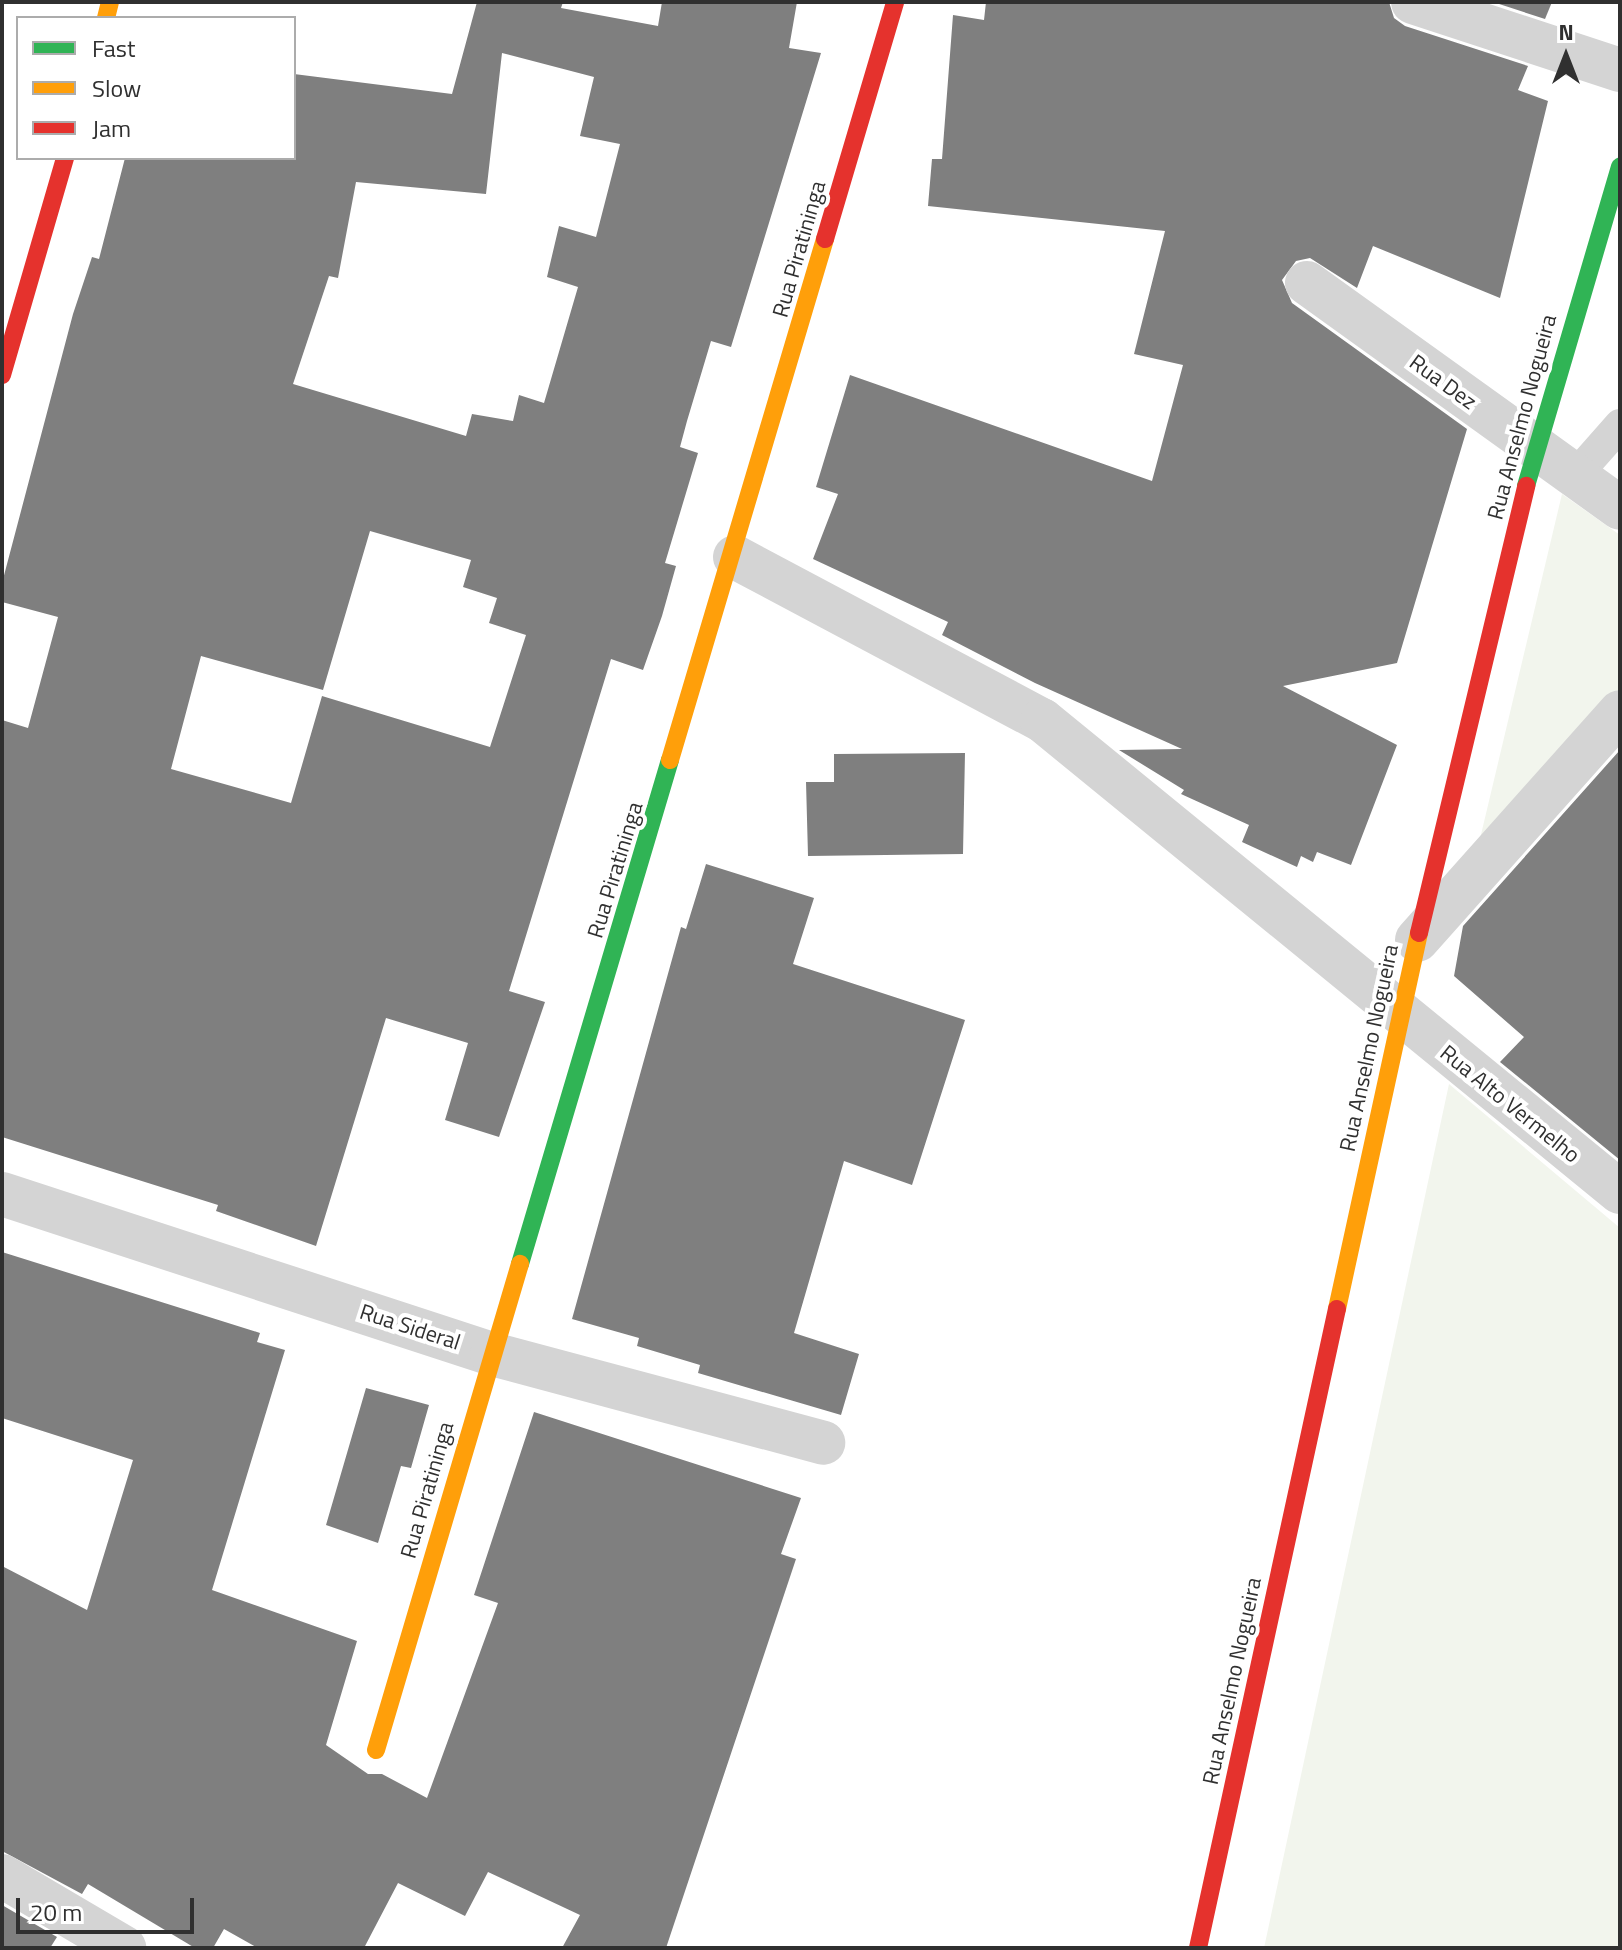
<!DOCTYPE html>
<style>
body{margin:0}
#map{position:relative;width:1622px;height:1950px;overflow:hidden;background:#fff;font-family:"Titillium Web",sans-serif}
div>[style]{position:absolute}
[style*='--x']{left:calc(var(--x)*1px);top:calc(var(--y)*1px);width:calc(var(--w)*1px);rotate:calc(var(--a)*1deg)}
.green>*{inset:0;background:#f2f5ed}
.building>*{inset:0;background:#7f7f7f}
.lane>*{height:32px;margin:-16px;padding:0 16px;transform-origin:16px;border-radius:16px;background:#d4d4d4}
.street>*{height:44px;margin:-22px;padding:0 22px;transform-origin:22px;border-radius:22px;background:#d4d4d4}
.fast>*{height:18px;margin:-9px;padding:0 9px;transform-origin:9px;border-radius:9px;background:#30b455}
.slow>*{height:18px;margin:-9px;padding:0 9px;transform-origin:9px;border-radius:9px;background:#ff9f0a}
.jam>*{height:18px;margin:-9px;padding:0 9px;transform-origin:9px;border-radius:9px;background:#e5322d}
span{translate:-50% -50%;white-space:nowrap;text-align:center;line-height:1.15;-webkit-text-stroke:8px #fff;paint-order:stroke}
.street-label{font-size:22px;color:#303030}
.frame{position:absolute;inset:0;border:4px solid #303030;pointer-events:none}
.legend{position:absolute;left:16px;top:16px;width:280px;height:144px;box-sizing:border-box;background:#fff;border:2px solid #acacac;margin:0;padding:10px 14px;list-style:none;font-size:24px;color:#303030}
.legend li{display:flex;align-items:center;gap:16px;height:40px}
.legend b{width:40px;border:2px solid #acacac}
.north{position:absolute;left:1526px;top:16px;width:80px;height:80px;-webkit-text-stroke:6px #fff;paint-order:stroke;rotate:0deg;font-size:22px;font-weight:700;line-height:32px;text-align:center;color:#303030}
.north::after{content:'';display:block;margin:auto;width:28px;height:36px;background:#303030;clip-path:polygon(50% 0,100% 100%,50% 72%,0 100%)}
.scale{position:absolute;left:16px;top:1898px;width:178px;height:36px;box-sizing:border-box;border:4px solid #303030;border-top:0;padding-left:10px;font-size:24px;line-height:28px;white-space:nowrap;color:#303030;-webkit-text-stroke:6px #fff;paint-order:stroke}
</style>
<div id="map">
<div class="green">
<i style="clip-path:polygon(1562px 494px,1620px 535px,1620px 693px,1479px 843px)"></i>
<i style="clip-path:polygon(1449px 1084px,1620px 1228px,1620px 1948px,1264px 1948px)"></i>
</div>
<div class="building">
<i style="clip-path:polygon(evenodd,477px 2px,563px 2px,561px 8px,658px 26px,662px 2px,797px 2px,789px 48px,821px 53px,731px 347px,711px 341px,687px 421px,680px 447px,698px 453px,665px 563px,676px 566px,662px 616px,643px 670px,611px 659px,509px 991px,545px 1002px,499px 1137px,445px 1120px,468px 1043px,386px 1018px,316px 1246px,216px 1211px,218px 1205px,2px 1137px,2px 720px,28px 728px,58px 617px,2px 602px,2px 583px,73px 314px,92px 257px,99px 259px,125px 158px,294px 158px,294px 74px,452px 94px,477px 2px,502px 53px,594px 77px,580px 136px,620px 144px,596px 237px,559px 226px,547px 277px,578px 287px,544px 403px,519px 395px,513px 421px,472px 414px,466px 436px,293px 384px,329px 276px,338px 278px,356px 182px,486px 194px,502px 53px,477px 2px,370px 531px,471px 560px,463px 587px,497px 598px,489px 623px,526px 635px,490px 747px,322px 696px,291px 803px,171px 769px,201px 656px,323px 690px,370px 531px)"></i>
<i style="clip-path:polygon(986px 2px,1389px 2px,1394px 18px,1405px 26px,1528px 66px,1518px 90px,1548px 101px,1500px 298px,1373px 246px,1357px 288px,1310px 258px,1296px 261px,1282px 280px,1292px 303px,1467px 429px,1397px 663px,1283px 686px,1397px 745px,1351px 865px,1317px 852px,1313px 862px,1301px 856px,1297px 867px,1242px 842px,1249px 825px,1181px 794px,1184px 790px,1119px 750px,1182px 749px,1035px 683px,942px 635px,948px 622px,813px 559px,838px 494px,816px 487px,850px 375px,1152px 481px,1183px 365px,1134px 354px,1165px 231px,928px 206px,932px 159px,942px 159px,953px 15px,984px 20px)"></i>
<i style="clip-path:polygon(1493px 2px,1552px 2px,1545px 19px)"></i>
<i style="clip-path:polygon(1620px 750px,1620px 1160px,1500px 1062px,1524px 1037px,1454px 976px,1463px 926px)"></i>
<i style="clip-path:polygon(965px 753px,963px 854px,808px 856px,806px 782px,834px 782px,834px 754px)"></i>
<i style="clip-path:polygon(706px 864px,814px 898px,793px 964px,965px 1020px,912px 1185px,844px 1161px,794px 1333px,859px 1354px,841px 1415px,698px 1373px,700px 1365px,637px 1346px,639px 1338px,572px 1319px,681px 927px,686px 929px)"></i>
<i style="clip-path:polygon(2px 1252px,260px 1333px,257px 1342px,285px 1350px,212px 1590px,357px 1641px,326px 1745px,368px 1774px,382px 1774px,427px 1798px,498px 1603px,474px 1595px,534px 1412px,801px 1498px,781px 1554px,796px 1559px,666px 1948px,562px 1948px,580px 1915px,488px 1872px,465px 1916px,398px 1883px,364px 1948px,258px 1948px,224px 1929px,213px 1948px,195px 1948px,88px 1884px,82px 1894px,2px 1851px,2px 1566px,87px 1610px,133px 1460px,2px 1418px)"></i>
<i style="clip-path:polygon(366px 1388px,429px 1405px,411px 1468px,401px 1466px,378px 1543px,326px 1525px)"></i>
<i style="clip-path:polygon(2px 1905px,57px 1937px,50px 1948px,2px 1948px)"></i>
</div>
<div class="lane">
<i style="--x:1575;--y:476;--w:68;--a:-48.6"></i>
</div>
<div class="street">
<i style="--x:1413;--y:2;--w:218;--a:18.2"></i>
<i style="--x:1307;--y:283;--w:385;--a:35.7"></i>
<i style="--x:735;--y:557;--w:348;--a:28"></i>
<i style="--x:1042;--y:720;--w:746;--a:39.24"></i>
<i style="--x:1417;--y:940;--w:305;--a:-48.3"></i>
<i style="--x:2;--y:1194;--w:515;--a:18.08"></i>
<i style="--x:492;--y:1354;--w:343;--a:15"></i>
<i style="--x:2;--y:1876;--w:142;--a:30.5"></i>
</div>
<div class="fast">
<i style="--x:1526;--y:486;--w:333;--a:-73.6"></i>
<i style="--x:520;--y:1264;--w:526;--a:-73.43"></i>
</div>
<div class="slow">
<i style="--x:106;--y:18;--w:16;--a:-76"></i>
<i style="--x:670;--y:760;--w:544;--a:-73.43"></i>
<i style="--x:1337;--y:1309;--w:385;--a:-77.7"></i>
<i style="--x:376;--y:1750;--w:507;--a:-73.5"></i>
</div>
<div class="jam">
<i style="--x:825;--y:239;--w:247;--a:-73.5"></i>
<i style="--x:2;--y:375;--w:226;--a:-73.8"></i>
<i style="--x:1419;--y:933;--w:460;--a:-76.5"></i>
<i style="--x:1198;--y:1948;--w:654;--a:-77.73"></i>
</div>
<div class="street-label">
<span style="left:799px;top:249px;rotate:-74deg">Rua Piratininga</span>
<span style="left:1443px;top:382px;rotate:36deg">Rua Dez</span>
<span style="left:1522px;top:417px;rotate:-75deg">Rua Anselmo Nogueira</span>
<span style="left:615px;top:870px;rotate:-73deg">Rua Piratininga</span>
<span style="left:1369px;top:1048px;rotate:-78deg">Rua Anselmo Nogueira</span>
<span style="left:1510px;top:1104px;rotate:39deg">Rua Alto Vermelho</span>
<span style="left:410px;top:1327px;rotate:18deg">Rua Sideral</span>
<span style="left:427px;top:1490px;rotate:-74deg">Rua Piratininga</span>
<span style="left:1232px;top:1681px;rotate:-78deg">Rua Anselmo Nogueira</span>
</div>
<div class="frame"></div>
<ul class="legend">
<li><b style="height:10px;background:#30b455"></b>Fast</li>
<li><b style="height:10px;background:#ff9f0a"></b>Slow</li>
<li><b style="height:10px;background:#e5322d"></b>Jam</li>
</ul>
<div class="north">N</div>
<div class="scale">20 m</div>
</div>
